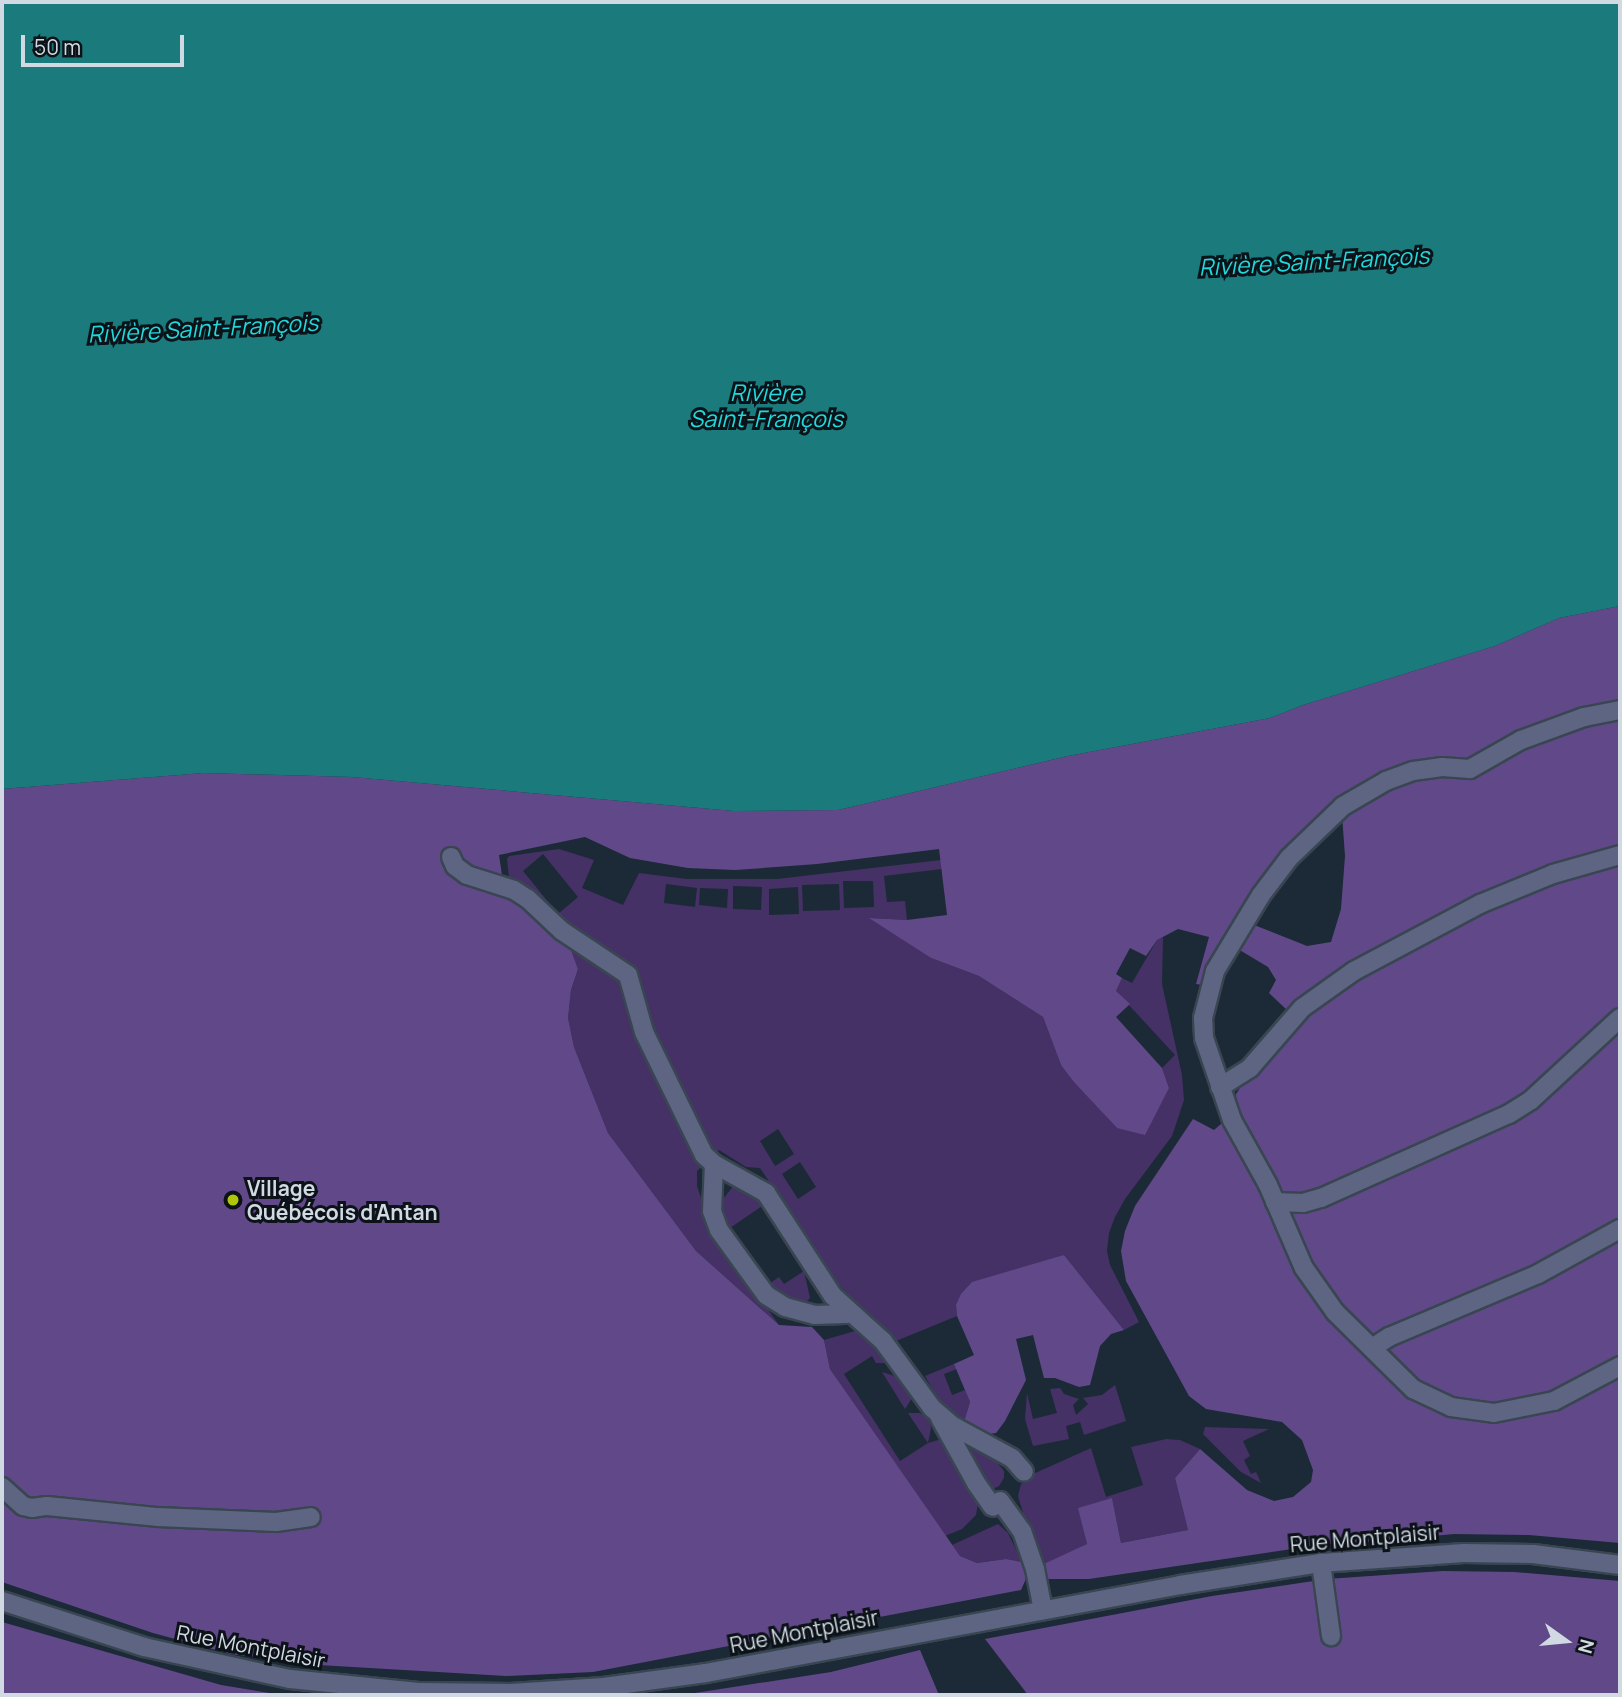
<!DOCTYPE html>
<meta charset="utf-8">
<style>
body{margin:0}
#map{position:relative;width:1622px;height:1697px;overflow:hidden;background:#1c2a37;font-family:Manrope,sans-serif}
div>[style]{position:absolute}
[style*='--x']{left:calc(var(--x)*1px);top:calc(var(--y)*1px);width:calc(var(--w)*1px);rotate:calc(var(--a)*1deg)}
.green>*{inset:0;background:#453165}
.forest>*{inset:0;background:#614989}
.water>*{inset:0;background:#1b7a7b}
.roads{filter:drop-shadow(2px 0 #394652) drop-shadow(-2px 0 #394652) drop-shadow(0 2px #394652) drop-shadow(0 -2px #394652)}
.minor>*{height:18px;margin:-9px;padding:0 9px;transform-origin:9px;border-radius:9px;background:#5e6582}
.dots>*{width:19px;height:19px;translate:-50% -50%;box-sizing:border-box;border:4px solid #0c1218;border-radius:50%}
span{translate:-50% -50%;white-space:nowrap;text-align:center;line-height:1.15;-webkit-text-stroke:6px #0c1218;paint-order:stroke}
.poi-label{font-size:21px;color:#d1dae2;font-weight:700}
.left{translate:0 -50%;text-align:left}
.street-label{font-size:21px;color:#d1dae2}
.water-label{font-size:23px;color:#1fdadc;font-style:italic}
.frame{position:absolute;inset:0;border:4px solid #d1dae2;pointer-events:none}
.north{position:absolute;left:1531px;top:1606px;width:70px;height:70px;-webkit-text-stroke:5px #0c1218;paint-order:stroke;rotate:105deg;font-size:19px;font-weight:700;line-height:28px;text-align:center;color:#d1dae2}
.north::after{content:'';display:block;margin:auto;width:24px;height:32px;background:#d1dae2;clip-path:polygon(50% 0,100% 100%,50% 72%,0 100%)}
.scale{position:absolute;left:21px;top:35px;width:163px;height:32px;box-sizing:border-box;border:4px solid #d1dae2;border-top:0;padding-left:9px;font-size:21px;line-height:24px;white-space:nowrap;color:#d1dae2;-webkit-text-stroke:5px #0c1218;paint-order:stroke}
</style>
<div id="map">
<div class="green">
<i style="clip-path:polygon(evenodd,559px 849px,594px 860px,582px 888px,623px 905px,639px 873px,687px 879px,777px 879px,941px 860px,942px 869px,884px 876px,887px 902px,905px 901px,907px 920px,871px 918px,931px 958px,979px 976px,1043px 1017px,1061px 1065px,1117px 1128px,1169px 1088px,1162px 1068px,1175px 1055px,1116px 991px,1122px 978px,1132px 983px,1157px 940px,1163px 937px,1162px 984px,1182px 1075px,1184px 1100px,1172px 1136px,1125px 1199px,1115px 1217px,1109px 1233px,1107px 1251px,1110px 1265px,1139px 1322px,1124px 1330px,1064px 1255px,956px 1305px,957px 1316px,896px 1341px,838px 1284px,760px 1168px,746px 1167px,719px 1150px,697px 1171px,697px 1186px,713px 1234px,779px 1325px,696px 1251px,608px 1133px,574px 1047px,568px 1018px,571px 990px,578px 969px,570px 947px,576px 937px,509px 878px,507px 859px,509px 856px,559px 849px,543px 854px,578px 897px,558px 914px,523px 871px,543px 854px,559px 849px,873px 881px,874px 907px,844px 908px,843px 881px,873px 881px,559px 849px,666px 884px,697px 888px,695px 907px,664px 903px,666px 884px,559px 849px,839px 884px,840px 910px,803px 911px,802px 885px,839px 884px,559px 849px,733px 886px,762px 887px,761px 910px,733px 909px,733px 886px,559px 849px,798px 887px,799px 914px,769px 915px,769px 889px,798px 887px,559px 849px,700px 888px,728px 889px,727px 908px,699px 905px,700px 888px,559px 849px,778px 1129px,794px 1154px,775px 1166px,760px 1141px,778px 1129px,559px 849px,800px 1162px,816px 1187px,798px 1199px,782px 1174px,800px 1162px)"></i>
<i style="clip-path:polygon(735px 1184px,768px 1202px,727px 1230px,721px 1211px,723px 1199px)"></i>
<i style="clip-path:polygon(804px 1271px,810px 1298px,805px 1303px,779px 1298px,766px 1286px,779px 1277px,784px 1284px)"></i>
<i style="clip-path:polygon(862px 1329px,877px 1341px,895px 1370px,887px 1363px,876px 1363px,872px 1356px,844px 1374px,900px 1461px,928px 1443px,908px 1413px,920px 1413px,929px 1419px,931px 1428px,928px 1443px,942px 1439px,979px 1498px,976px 1515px,962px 1529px,945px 1536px,830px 1369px,824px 1340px)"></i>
<i style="clip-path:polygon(954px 1364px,957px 1369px,944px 1374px,952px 1395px,965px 1390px,970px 1402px,964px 1422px,946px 1412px,925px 1376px)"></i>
<i style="clip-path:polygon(882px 1372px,904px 1379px,912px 1398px,905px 1409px)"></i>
<i style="clip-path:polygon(1115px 1385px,1126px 1421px,1084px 1435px,1080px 1422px,1066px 1426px,1069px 1439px,1033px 1446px,1025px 1419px,1027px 1393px,1033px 1419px,1057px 1413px,1050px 1389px,1060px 1388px,1064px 1394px,1079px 1399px,1073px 1405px,1076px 1415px,1088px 1404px,1083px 1398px,1102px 1395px)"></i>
<i style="clip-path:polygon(1205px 1427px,1269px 1429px,1243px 1441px,1250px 1456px,1244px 1460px,1251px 1474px,1256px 1472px,1261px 1483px,1241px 1472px,1203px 1434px)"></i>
<i style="clip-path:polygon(1166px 1439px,1180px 1440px,1200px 1449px,1175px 1478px,1188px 1530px,1121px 1543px,1112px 1499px,1079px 1508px,1087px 1544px,1040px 1570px,1018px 1496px,1021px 1484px,1033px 1474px,1091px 1448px,1106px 1497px,1143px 1485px,1131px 1447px)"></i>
<i style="clip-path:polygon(973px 1447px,990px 1454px,1004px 1471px,1004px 1478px,999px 1486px,993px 1489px,987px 1486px,968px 1455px)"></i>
<i style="clip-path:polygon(998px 1524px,1008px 1533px,1022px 1562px,1006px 1559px,977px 1563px,960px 1556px,952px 1545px)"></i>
</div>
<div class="forest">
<i style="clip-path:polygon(1620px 606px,1620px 702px,1558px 717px,1510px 735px,1477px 760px,1336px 801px,1203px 985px,1196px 984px,1209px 937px,1178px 929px,1157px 940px,1146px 956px,1130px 948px,1116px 974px,1122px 978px,1116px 991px,1130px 1004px,1116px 1017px,1162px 1068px,1169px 1088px,1145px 1135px,1117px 1128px,1074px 1082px,1061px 1065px,1043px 1017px,979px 976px,931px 958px,869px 918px,907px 920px,947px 915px,939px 849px,817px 864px,735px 870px,688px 868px,630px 858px,585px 837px,499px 855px,504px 889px,570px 947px,578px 969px,571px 990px,568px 1018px,574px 1047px,608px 1133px,696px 1251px,779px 1325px,812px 1327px,824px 1340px,830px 1369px,960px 1556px,977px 1563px,1006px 1559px,1022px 1562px,1029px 1572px,1021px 1590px,593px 1672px,506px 1676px,319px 1665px,231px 1654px,153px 1633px,2px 1582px,2px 789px,204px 773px,352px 777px,734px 811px,838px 810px,1068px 756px,1270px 718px,1303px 705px,1495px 646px,1559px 618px)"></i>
<i style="clip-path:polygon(1620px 719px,1618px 1502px,1620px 1543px,1529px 1535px,1454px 1534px,1292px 1549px,1089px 1579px,1043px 1579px,1040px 1570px,1046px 1563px,1087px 1544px,1078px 1508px,1112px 1498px,1121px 1543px,1188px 1530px,1175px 1478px,1200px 1449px,1247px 1490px,1274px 1501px,1293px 1497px,1311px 1482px,1313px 1470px,1302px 1440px,1282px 1422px,1206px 1409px,1189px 1396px,1126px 1281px,1121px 1251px,1125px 1231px,1135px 1206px,1193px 1119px,1214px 1130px,1237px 1110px,1236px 1094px,1245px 1081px,1296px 1028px,1287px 1010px,1269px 993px,1276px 980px,1268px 967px,1233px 946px,1249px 923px,1307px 946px,1331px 942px,1341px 909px,1345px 856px,1342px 815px,1378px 790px,1409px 780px,1462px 775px,1514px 750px,1569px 731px)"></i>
<i style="clip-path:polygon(1064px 1255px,1124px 1330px,1111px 1334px,1100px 1346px,1090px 1385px,1079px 1387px,1055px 1378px,1044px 1378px,1033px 1335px,1016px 1339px,1026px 1380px,1005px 1421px,996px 1433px,988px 1434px,970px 1426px,964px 1422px,970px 1402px,954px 1364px,974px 1355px,957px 1316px,956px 1305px,961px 1294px,972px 1282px)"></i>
<i style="clip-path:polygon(1443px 1571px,1514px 1572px,1620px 1581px,1620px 1695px,1028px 1695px,985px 1639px,1212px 1596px,1327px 1579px)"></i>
<i style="clip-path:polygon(2px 1622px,221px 1685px,282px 1695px,2px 1695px)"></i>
<i style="clip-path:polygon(920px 1650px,939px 1695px,682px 1695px,831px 1672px)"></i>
</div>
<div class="water">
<i style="clip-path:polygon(2px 2px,1620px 2px,1620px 606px,1559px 618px,1495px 646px,1303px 705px,1270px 718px,1068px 756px,838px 810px,734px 811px,352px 777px,204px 773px,2px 789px)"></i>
</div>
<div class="roads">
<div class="minor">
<i style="--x:1620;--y:710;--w:37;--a:169"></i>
<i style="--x:1584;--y:717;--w:67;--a:159.9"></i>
<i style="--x:1521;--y:740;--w:59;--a:150.4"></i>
<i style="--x:1470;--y:769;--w:28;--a:-176"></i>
<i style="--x:1442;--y:767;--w:29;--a:172"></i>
<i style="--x:1413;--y:771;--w:29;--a:160"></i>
<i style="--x:1386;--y:781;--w:50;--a:149.8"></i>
<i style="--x:1343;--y:806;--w:75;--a:136.1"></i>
<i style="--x:1289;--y:858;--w:46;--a:127.1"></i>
<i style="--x:1261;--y:895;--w:89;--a:121.2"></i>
<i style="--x:1215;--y:971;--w:49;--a:104.3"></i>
<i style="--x:1203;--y:1018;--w:20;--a:87"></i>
<i style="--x:1204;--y:1038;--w:87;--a:71.1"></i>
<i style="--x:1232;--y:1120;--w:74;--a:61"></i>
<i style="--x:1268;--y:1185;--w:90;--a:66.6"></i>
<i style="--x:1304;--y:1268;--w:54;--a:54.8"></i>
<i style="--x:1335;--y:1312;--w:110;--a:44.6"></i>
<i style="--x:1413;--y:1389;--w:42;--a:25.3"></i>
<i style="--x:1451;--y:1407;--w:43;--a:7.9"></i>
<i style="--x:1494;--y:1413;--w:61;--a:-11.3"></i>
<i style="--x:1554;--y:1401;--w:75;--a:-27.9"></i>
<i style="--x:451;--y:857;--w:10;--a:66"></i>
<i style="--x:455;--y:866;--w:15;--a:37"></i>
<i style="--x:467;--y:875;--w:49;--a:17.7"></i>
<i style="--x:514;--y:890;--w:17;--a:33"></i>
<i style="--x:528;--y:899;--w:47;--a:43.3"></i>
<i style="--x:562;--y:931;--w:79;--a:33.7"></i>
<i style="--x:628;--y:975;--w:59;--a:74.3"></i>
<i style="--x:644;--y:1032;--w:137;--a:64"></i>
<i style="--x:704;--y:1155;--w:13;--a:42"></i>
<i style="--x:714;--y:1164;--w:60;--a:29.1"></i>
<i style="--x:766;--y:1193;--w:123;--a:57"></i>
<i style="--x:833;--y:1296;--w:67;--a:42"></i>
<i style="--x:883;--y:1341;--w:83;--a:53.8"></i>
<i style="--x:932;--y:1408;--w:28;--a:41"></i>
<i style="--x:953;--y:1426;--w:67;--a:28.5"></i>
<i style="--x:1012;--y:1458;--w:18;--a:49"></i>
<i style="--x:1220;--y:1087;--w:36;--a:-32"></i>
<i style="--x:1250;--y:1068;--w:79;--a:-49.1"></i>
<i style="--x:1302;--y:1008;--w:64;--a:-35.4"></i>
<i style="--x:1354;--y:971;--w:143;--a:-28"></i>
<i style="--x:1480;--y:904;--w:79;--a:-22.3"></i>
<i style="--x:1553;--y:874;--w:70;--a:-15.8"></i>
<i style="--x:714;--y:1164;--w:47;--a:92.4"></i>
<i style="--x:712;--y:1211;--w:20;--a:70"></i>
<i style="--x:719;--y:1230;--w:80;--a:54.1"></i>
<i style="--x:766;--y:1295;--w:22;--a:32"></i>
<i style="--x:785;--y:1307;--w:30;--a:15"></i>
<i style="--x:814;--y:1315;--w:38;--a:-2"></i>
<i style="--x:1275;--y:1202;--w:28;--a:2"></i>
<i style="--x:1303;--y:1203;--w:19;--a:-16"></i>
<i style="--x:1321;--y:1198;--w:206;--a:-24.1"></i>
<i style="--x:1509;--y:1114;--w:26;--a:-32"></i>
<i style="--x:1531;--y:1100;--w:121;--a:-42.7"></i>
<i style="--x:1372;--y:1348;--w:20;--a:-33"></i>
<i style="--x:1389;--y:1337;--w:162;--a:-22.9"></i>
<i style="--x:1538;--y:1274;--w:94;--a:-28.8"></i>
<i style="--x:940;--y:1418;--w:74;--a:61"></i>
<i style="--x:976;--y:1483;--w:29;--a:55"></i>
<i style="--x:2;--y:1487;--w:28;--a:42"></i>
<i style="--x:23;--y:1506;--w:9;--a:13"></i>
<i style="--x:32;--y:1508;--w:15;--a:-8"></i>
<i style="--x:47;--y:1506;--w:112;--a:5.7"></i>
<i style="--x:158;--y:1517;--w:118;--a:2.4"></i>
<i style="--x:276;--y:1522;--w:35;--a:-8"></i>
<i style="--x:1000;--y:1501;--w:37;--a:54"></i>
<i style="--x:1022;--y:1531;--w:40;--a:71.1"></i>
<i style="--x:1035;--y:1569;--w:42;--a:79"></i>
<i style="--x:1321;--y:1563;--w:74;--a:82.2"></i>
<i style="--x:2;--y:1601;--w:149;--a:17.9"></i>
<i style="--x:144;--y:1647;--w:149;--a:12.4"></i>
<i style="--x:290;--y:1679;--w:129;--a:5.8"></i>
<i style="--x:418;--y:1692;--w:93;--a:0.6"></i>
<i style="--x:511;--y:1693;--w:93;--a:-3.7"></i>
<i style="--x:604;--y:1687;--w:103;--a:-7.8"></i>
<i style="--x:706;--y:1673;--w:482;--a:-10.5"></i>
<i style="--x:1180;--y:1585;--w:143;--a:-8.9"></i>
<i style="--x:1321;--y:1563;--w:143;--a:-4"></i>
<i style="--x:1464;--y:1553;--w:69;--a:0.8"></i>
<i style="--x:1533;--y:1554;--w:88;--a:7.2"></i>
</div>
</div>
<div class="dots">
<i style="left:233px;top:1200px;background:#aec60c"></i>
</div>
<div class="poi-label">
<span class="left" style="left:247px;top:1200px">Village<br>Québécois d'Antan</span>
</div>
<div class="street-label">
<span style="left:1365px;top:1538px;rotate:-5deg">Rue Montplaisir</span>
<span style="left:804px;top:1631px;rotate:-11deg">Rue Montplaisir</span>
<span style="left:251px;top:1646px;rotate:11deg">Rue Montplaisir</span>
</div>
<div class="water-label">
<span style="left:1314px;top:261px;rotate:-3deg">Rivière Saint-François</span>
<span style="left:203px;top:328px;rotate:-3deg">Rivière Saint-François</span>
<span style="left:766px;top:405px">Rivière<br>Saint-François</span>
</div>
<div class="frame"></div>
<div class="north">N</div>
<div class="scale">50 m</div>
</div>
